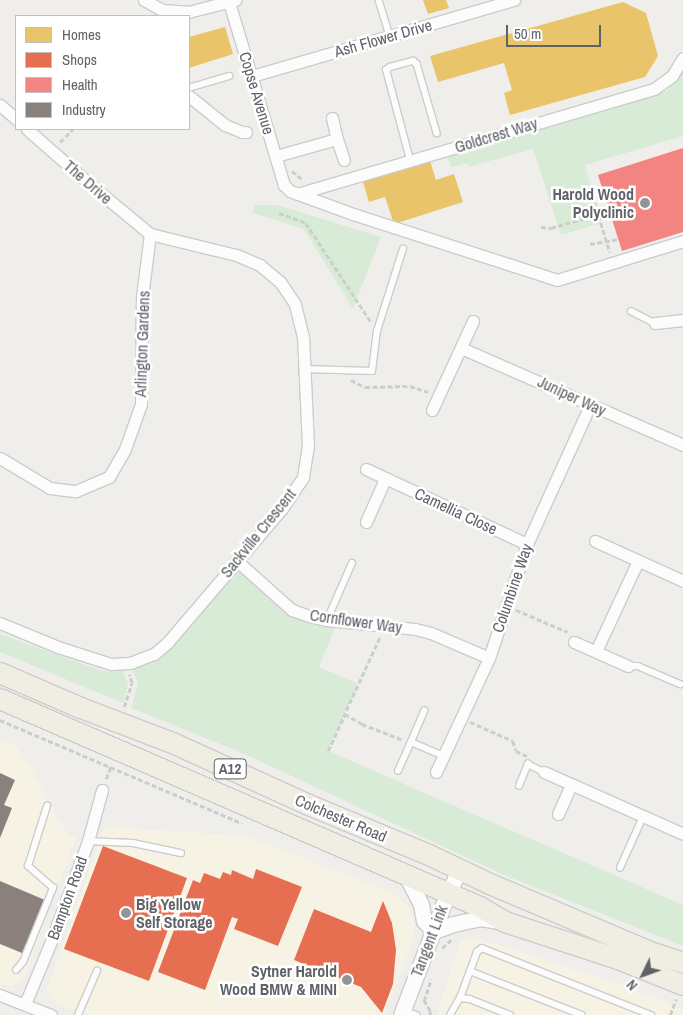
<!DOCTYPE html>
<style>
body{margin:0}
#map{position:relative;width:683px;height:1015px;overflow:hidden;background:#efeeea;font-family:"Archivo Narrow",sans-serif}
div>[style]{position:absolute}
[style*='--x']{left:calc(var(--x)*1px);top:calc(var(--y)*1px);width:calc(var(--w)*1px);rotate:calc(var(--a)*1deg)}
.commercial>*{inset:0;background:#f7f3e4}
.green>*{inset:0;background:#d8ebd6}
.homes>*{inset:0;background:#e9c46a}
.shops>*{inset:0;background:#e76f51}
.health>*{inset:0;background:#f28482}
.industry>*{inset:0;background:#8a817c}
.path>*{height:2.5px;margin-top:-1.25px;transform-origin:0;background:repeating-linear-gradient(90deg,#cacfcc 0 5px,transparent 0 7.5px)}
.roads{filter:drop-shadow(1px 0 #cbcccc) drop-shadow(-1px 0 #cbcccc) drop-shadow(0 1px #cbcccc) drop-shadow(0 -1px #cbcccc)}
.lane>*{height:5.5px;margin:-2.75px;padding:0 2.75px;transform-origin:2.75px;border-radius:2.75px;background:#fdfcfc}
.street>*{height:11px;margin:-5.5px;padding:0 5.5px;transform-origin:5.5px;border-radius:5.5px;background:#fdfcfc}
.secondary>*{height:15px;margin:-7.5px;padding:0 7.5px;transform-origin:7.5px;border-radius:7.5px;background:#fdfcfc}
.highway>*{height:20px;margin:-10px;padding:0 10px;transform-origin:10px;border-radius:10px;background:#f0ede3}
.dots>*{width:14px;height:14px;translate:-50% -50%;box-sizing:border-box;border:2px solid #fff;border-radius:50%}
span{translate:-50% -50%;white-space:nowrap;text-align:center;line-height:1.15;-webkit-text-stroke:5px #fff;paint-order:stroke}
.shield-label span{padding:1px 4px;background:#fff;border:1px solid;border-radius:4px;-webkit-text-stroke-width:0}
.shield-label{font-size:15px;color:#5f6368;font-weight:700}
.street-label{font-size:16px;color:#5f6368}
.poi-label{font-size:16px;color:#5f6368;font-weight:700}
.right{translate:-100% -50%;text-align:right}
.left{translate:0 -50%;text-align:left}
.legend{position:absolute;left:15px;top:15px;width:175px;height:115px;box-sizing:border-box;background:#fff;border:1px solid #bfc1c3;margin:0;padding:6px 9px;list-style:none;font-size:15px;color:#5f6368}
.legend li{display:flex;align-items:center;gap:10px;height:25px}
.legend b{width:25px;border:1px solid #bfc1c3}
.north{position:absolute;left:618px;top:950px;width:50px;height:50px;-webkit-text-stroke:4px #fff;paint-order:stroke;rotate:228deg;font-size:14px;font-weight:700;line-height:20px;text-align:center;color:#5f6368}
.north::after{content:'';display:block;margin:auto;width:18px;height:22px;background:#5f6368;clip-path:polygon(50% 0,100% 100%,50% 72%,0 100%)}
.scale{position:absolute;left:506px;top:25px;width:95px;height:22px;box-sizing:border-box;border:2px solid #5f6368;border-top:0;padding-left:6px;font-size:15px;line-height:18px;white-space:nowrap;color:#5f6368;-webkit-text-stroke:4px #fff;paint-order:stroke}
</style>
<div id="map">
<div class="commercial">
<i style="clip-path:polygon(0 740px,16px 746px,42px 786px,58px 820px,70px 835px,76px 838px,23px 980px,11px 986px,0 983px)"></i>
<i style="clip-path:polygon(104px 827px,246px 836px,393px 893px,409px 908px,414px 925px,412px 943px,384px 1015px,86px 1015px,53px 1002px,47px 991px)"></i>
<i style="clip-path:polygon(468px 937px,495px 944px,624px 986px,683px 1009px,683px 1015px,437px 1015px,459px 944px)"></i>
</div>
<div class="green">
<i style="clip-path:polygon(683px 70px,683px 136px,585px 165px,601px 223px,561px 235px,533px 149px,468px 167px,467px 163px,451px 167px,447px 156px,667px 91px)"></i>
<i style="clip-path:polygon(255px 205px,277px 205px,381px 237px,353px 309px,304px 229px,253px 213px)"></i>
<i style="clip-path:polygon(236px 560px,292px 610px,337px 622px,319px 667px,358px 684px,328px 751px,683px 905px,683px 946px,502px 874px,240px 752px,131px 708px,138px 684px,130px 663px,154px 654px)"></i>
<i style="clip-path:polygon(0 634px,102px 671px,123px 671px,128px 685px,123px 703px,0 652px)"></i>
</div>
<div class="homes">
<i style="clip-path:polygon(423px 0,446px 0,449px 8px,428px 14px)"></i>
<i style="clip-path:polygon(623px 2px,646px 13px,658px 56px,645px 77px,510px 115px,504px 93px,512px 90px,504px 63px,438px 82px,430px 56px)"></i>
<i style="clip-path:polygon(225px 27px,233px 54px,189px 68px,189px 37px)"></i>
<i style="clip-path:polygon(430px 161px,436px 180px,454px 174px,463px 202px,394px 224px,385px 197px,369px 202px,363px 182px)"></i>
</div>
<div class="shops">
<i style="clip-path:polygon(103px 846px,187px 878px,149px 981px,64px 949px)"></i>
<i style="clip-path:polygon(256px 869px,302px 887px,278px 946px,234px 929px,238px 919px,232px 917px,205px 990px,158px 972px,193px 880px,200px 883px,204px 873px,220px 879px,223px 872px,231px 875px,232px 870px,253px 879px)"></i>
<i style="clip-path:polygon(383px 901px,392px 923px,396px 950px,393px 984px,382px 1013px,361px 987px,294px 960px,314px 909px,371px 932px)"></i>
</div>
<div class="health">
<i style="clip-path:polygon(683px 148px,683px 232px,622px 251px,598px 175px)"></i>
</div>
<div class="industry">
<i style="clip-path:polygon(0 773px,15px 780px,4px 805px,12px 808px,0 838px)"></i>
<i style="clip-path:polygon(0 881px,45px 900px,22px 953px,0 944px)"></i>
</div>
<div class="path">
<i style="--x:60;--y:142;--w:18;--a:-45"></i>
<i style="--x:292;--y:171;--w:14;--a:39"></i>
<i style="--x:592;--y:194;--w:61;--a:72.8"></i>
<i style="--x:279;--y:213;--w:29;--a:20"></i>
<i style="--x:306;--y:223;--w:118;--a:56.7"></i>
<i style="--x:541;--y:227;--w:10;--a:6"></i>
<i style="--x:551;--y:228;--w:50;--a:-16.3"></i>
<i style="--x:590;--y:244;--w:28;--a:-10"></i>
<i style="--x:351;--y:380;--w:16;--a:27"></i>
<i style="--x:365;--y:387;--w:45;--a:-1.3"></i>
<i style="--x:410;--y:386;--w:19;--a:18"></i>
<i style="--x:516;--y:610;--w:56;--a:22.9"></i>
<i style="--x:380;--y:638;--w:84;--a:114.7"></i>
<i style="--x:345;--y:714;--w:20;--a:30"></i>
<i style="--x:362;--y:724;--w:44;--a:21.3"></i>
<i style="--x:124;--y:707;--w:25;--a:-72"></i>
<i style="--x:132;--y:683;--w:9;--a:-108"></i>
<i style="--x:0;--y:720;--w:263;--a:23.1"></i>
<i style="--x:470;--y:722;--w:47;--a:23.8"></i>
<i style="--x:513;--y:741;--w:10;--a:73"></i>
<i style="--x:516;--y:751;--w:12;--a:24"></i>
<i style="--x:328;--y:751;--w:41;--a:-65.3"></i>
<i style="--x:106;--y:779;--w:14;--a:-69"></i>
<i style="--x:442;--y:948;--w:12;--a:-42"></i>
<i style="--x:430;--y:1015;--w:4;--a:-90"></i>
<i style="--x:430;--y:1011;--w:12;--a:-121"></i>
<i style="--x:424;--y:1001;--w:23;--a:-72"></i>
<i style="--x:670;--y:1015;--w:17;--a:-69"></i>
</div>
<div class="roads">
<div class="lane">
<i style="--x:379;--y:0;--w:38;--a:73"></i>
<i style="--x:189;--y:88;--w:42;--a:-16.7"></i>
<i style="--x:410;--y:160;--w:93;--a:-104.9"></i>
<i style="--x:386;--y:70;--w:5;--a:-37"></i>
<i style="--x:390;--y:67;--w:24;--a:-15"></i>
<i style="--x:413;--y:61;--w:5;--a:37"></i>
<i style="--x:417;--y:64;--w:72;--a:73.8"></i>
<i style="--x:631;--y:311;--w:27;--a:27"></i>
<i style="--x:303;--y:369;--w:69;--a:1.7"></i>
<i style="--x:372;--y:371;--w:40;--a:-82.9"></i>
<i style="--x:377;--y:331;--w:86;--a:-72.4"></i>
<i style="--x:327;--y:620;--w:62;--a:-66.3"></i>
<i style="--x:628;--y:666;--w:10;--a:0"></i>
<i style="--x:638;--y:666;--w:46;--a:23.2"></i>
<i style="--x:411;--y:742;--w:34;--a:-67"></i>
<i style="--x:398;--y:771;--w:32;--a:-66"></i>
<i style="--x:411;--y:742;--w:36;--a:23"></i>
<i style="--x:519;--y:786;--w:24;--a:-68"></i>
<i style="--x:528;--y:764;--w:18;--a:27"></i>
<i style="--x:88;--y:841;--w:45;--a:2.5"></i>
<i style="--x:133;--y:843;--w:49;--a:11.8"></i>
<i style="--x:620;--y:868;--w:56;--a:-65.7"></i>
<i style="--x:16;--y:970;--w:11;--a:-49"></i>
<i style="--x:23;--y:962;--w:80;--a:-67.9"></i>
<i style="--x:53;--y:888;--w:33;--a:-139"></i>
<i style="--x:28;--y:866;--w:63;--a:-72.4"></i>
<i style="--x:470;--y:971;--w:120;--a:21.4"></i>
<i style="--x:460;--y:998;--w:10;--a:6"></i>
<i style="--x:470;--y:999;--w:43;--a:21.8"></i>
<i style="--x:403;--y:1011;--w:14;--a:17"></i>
<i style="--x:78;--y:1015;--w:48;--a:-66.6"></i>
<i style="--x:450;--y:1015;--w:20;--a:-60"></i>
<i style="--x:460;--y:998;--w:49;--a:-69.7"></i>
<i style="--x:477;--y:952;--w:6;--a:-39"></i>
<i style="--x:482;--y:948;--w:182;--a:21.6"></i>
</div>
<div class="street">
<i style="--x:144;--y:0;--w:21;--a:29"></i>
<i style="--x:162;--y:10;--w:26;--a:4"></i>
<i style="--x:188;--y:12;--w:49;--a:-14.3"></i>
<i style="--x:229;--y:2;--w:191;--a:73.3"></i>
<i style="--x:284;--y:185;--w:8;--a:45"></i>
<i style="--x:290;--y:191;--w:67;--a:20.1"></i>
<i style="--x:353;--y:214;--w:214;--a:17.9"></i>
<i style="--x:557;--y:280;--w:132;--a:-17.2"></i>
<i style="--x:252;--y:76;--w:273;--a:-16.2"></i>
<i style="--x:189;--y:96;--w:46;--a:38.9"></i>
<i style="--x:225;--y:125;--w:18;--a:22"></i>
<i style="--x:242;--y:132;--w:4;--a:0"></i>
<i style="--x:0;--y:105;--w:21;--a:41"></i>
<i style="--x:332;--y:118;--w:22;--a:77"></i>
<i style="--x:276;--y:156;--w:63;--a:-15.6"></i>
<i style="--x:337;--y:139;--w:22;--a:72"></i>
<i style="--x:297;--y:194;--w:372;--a:-16.4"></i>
<i style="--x:654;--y:89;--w:22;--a:-36"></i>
<i style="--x:672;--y:76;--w:21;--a:-59"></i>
<i style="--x:655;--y:323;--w:28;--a:-6"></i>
<i style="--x:461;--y:348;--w:242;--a:23.6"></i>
<i style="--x:432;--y:410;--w:98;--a:-65.3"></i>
<i style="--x:0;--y:458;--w:58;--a:31"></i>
<i style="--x:50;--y:488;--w:26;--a:7"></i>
<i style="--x:76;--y:491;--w:36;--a:-23"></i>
<i style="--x:109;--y:477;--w:32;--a:-60"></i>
<i style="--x:125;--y:449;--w:48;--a:-70.4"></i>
<i style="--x:141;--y:404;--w:107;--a:-89.5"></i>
<i style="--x:142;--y:297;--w:64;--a:-82.8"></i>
<i style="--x:366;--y:469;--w:178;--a:25"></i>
<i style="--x:366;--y:522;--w:47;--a:-66.2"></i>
<i style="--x:595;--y:541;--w:97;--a:24.4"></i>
<i style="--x:236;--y:560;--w:75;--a:41.8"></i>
<i style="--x:292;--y:610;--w:18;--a:19"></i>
<i style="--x:309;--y:616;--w:18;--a:13"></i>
<i style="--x:327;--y:620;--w:88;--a:5.8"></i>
<i style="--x:415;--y:629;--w:16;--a:14"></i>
<i style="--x:431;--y:633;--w:63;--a:23.3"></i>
<i style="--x:0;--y:623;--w:63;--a:22.5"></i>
<i style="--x:58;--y:647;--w:56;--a:17.8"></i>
<i style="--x:111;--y:664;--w:19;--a:-3"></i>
<i style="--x:130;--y:663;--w:26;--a:-21"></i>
<i style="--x:154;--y:654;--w:17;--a:-40"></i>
<i style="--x:167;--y:643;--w:179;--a:-49.5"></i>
<i style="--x:283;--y:507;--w:36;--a:-56"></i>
<i style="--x:303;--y:477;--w:31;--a:-81"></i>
<i style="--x:308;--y:446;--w:109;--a:-92.6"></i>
<i style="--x:303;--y:337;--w:34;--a:-104"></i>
<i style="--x:295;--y:304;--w:27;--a:-124"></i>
<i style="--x:280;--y:282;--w:26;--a:-140"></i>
<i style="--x:260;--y:265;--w:26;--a:-157"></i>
<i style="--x:236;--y:255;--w:89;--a:-166.3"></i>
<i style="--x:150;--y:234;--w:85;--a:-140.3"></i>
<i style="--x:85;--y:180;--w:77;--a:-138.7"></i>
<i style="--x:574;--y:642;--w:59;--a:24"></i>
<i style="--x:596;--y:651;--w:99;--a:-65"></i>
<i style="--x:436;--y:772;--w:126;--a:-65.1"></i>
<i style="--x:489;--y:658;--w:120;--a:-71.6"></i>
<i style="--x:527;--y:544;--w:153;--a:-65.6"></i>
<i style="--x:544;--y:772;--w:152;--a:24"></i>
<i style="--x:558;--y:814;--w:32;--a:-66"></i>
<i style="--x:0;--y:995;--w:55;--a:21.4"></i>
<i style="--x:25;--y:1004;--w:70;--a:-67.4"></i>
<i style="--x:52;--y:939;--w:104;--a:-69.8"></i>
<i style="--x:88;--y:841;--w:53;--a:-74.6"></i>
</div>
<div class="secondary">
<i style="--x:406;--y:875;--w:33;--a:63"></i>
<i style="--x:421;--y:904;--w:17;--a:80"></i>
<i style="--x:424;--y:921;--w:14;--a:45"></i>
<i style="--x:434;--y:931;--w:20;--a:-20"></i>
<i style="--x:453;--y:924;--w:29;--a:-12"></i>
<i style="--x:481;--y:918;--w:17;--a:10"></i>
<i style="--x:401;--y:1015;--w:118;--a:-69.1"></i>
<i style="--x:443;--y:905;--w:41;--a:-65.3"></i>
</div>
<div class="highway">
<i style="--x:0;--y:673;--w:88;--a:23.4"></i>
<i style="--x:81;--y:708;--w:101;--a:21"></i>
<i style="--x:175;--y:744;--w:147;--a:24.5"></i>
<i style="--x:309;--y:805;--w:130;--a:22.6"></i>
<i style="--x:429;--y:855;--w:68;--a:25.4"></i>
<i style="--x:490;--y:884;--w:174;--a:23"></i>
<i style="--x:650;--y:952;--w:35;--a:18"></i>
<i style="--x:0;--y:699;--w:523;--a:23.43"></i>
<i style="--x:480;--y:907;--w:29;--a:31"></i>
<i style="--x:505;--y:922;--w:119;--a:18.1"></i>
<i style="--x:618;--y:959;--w:70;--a:21.8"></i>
</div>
</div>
<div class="dots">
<i style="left:645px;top:203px;background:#919496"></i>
<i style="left:126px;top:913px;background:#919496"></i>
<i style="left:347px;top:980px;background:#919496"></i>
</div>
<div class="shield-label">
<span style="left:230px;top:769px">A12</span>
</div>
<div class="street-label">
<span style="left:383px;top:38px;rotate:-16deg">Ash Flower Drive</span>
<span style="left:257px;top:93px;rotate:73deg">Copse Avenue</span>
<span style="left:496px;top:135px;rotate:-17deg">Goldcrest Way</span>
<span style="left:88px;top:182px;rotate:41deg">The Drive</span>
<span style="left:142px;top:344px;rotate:-88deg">Arlington Gardens</span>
<span style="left:572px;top:396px;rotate:25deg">Juniper Way</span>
<span style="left:456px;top:511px;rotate:25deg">Camellia Close</span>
<span style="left:258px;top:533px;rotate:-51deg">Sackville Crescent</span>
<span style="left:512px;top:588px;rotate:-71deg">Columbine Way</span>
<span style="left:356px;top:621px;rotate:8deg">Cornflower Way</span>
<span style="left:341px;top:818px;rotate:23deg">Colchester Road</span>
<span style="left:67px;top:898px;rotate:-70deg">Bampton Road</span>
<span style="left:429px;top:941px;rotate:-69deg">Tangent Link</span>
</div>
<div class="poi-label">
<span class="right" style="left:634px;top:203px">Harold Wood<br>Polyclinic</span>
<span class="left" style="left:136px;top:913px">Big Yellow<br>Self Storage</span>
<span class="right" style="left:337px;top:980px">Sytner Harold<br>Wood BMW &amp; MINI</span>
</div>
<ul class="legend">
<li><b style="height:14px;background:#e9c46a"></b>Homes</li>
<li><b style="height:14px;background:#e76f51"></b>Shops</li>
<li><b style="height:14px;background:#f28482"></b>Health</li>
<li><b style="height:14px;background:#8a817c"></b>Industry</li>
</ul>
<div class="north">N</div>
<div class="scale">50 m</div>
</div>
